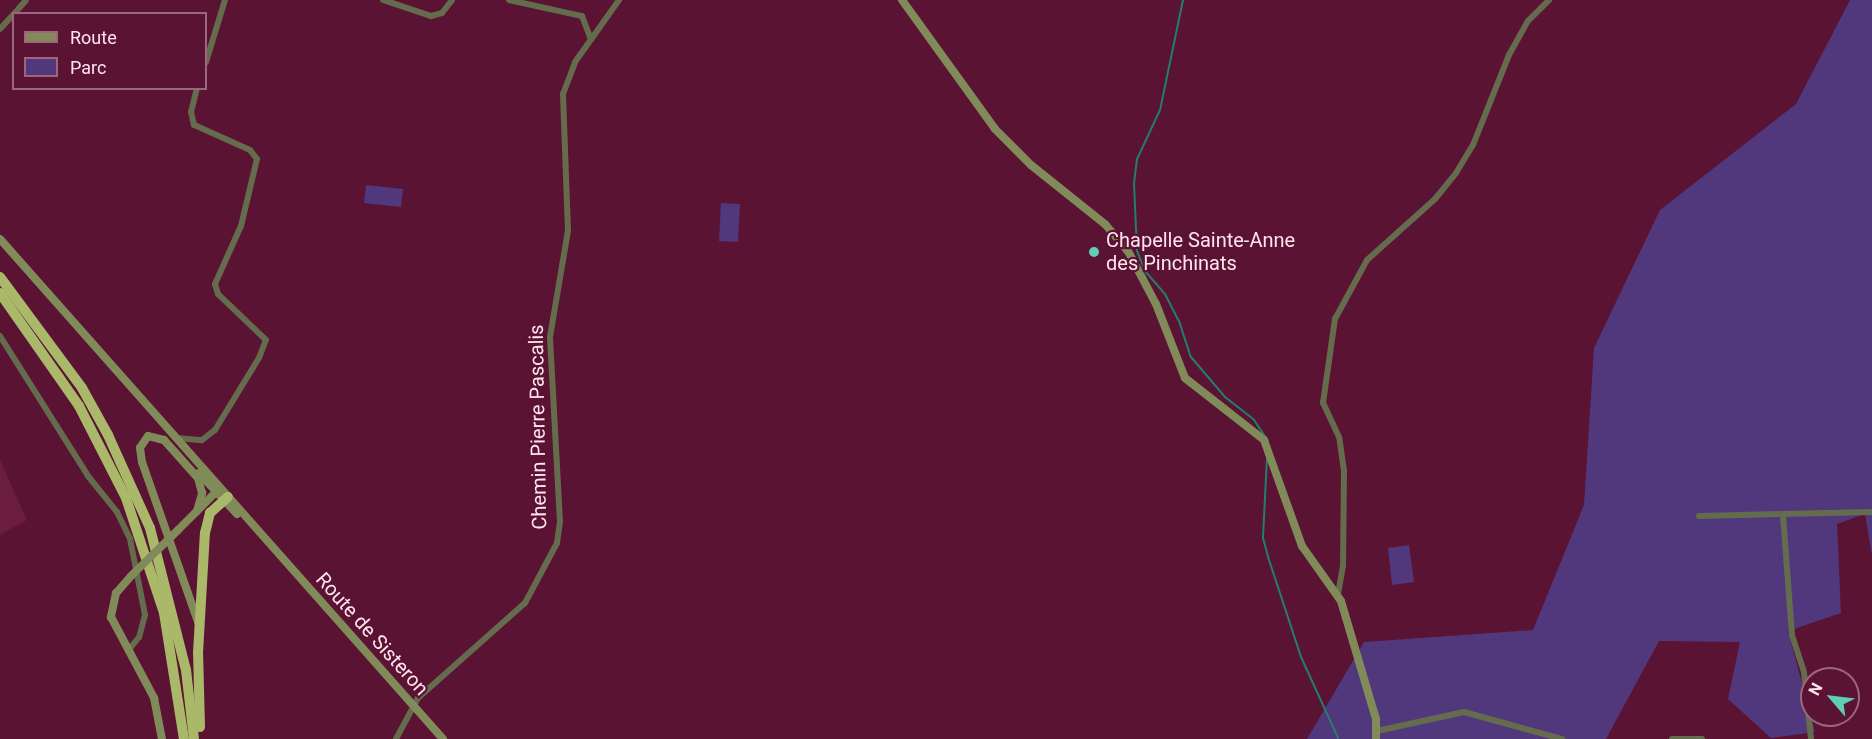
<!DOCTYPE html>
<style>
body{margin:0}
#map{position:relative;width:1872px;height:739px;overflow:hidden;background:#5a1333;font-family:Roboto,sans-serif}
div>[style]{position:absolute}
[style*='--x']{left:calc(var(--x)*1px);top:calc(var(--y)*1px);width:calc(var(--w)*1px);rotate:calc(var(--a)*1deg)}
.built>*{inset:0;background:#6a1d3f}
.green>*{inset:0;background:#51387d}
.stream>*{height:2px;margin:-1px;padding:0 1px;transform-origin:1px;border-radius:1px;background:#227e6e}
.street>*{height:6px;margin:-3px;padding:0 3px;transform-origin:3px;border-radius:3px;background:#656c4d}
.secondary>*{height:8px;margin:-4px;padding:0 4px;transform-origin:4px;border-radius:4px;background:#818b59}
.highway>*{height:10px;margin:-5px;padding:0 5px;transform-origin:5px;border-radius:5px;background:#aab969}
.secondary-bridge>*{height:8px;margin:-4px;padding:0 4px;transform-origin:4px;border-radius:4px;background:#818b59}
.dots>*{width:16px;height:16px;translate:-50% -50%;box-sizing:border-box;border:3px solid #5a1333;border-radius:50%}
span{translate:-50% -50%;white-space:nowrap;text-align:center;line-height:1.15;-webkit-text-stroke:4.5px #5a1333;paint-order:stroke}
.poi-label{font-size:20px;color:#ffe4ec}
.left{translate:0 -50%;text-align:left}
.street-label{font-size:20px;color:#ffe4ec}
.legend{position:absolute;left:12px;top:12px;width:195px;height:78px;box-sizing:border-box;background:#5a1333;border:2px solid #9c677d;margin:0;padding:8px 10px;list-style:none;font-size:18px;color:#ffe4ec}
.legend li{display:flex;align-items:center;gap:12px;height:30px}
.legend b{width:30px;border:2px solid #9c677d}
.north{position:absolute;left:1800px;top:667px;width:60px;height:60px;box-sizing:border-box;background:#5a1333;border:2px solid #9c677d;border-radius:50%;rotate:298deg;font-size:16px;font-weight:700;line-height:24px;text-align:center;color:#ffe4ec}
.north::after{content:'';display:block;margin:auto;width:21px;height:27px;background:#5eceb7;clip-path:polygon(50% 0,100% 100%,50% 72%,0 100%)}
</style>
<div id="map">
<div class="built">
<i style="clip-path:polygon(0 460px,27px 520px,0 535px)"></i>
</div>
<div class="green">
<i style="clip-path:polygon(1850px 0,1872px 0,1872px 555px,1865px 514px,1837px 524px,1841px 613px,1788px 631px,1815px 732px,1771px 738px,1728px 699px,1740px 642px,1659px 641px,1606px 739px,1307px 739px,1364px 642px,1533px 630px,1584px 505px,1594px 348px,1660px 210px,1796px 104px)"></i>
<i style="clip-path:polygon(366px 185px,403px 189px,401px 207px,364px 203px)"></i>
<i style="clip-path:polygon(721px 203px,740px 204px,738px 242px,719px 241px)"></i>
<i style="clip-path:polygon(1409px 545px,1414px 582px,1392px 585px,1388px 548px)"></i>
</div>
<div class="stream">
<i style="--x:1183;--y:0;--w:112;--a:101.8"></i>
<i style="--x:1160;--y:110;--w:54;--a:115.1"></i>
<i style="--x:1137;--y:159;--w:24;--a:97"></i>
<i style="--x:1134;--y:183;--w:68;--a:87.5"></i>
<i style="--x:1137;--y:251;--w:22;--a:68"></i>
<i style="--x:1145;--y:271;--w:30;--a:49"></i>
<i style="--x:1165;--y:294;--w:34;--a:63"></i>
<i style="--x:1180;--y:324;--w:35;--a:72"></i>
<i style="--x:1191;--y:357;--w:52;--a:49.6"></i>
<i style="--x:1225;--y:397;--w:37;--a:38"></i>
<i style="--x:1254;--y:420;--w:25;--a:56"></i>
<i style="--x:1267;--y:458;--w:80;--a:92.9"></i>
<i style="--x:1263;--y:538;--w:20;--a:75"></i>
<i style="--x:1268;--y:557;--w:105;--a:71.7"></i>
<i style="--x:1301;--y:657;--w:89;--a:65.4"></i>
</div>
<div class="street">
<i style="--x:383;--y:0;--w:51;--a:18.4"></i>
<i style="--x:431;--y:16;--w:11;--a:-15"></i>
<i style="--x:442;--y:13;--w:16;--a:-52"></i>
<i style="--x:509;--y:0;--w:75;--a:12.4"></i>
<i style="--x:582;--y:16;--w:25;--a:69"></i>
<i style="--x:14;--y:14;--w:18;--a:-49"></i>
<i style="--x:0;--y:29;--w:21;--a:-47"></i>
<i style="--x:206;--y:62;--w:65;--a:-73"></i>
<i style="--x:0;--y:336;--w:165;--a:57.8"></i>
<i style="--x:88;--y:476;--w:46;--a:51.1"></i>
<i style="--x:117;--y:512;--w:30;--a:64"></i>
<i style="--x:130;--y:539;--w:77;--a:78.8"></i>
<i style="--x:145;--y:615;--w:23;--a:105"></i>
<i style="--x:139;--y:637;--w:18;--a:128"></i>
<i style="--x:177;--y:438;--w:25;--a:5"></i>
<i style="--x:202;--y:440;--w:16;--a:-38"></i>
<i style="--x:215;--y:430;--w:84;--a:-58.6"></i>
<i style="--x:259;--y:358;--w:19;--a:-69"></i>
<i style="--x:266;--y:340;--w:66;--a:-136.2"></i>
<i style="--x:218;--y:294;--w:10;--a:-107"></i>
<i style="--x:215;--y:284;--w:64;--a:-65.9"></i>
<i style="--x:241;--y:226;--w:69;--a:-76.6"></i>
<i style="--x:257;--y:159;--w:11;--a:-128"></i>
<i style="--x:250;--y:150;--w:61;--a:-155.9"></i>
<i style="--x:194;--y:125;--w:13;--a:-103"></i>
<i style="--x:191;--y:112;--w:25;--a:-76"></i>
<i style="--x:1699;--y:516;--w:84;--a:-1.4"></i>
<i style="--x:1338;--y:594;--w:28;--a:-80"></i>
<i style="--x:1343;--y:566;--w:95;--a:-89.4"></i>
<i style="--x:1344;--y:471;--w:34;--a:-98"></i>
<i style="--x:1339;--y:437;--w:38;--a:-115"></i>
<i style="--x:1323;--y:403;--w:85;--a:-81.9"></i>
<i style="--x:1335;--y:319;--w:67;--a:-61.5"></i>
<i style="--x:1367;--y:260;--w:91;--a:-41.9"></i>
<i style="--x:1435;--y:199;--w:33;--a:-51"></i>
<i style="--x:1456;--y:173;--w:33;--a:-59"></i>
<i style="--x:1473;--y:145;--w:97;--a:-68.2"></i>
<i style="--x:1509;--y:55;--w:39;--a:-61"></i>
<i style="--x:1528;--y:21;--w:30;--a:-45"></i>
<i style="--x:1377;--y:731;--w:89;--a:-12.3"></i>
<i style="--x:1464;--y:712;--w:102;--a:15.4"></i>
<i style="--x:396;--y:739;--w:47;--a:-61.8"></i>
<i style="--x:418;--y:698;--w:143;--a:-41.6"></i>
<i style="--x:525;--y:603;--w:68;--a:-61.9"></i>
<i style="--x:557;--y:543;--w:21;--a:-82"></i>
<i style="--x:560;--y:522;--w:185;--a:-93.1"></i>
<i style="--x:550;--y:337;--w:108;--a:-80.4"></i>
<i style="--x:568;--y:231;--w:137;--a:-92.1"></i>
<i style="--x:563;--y:94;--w:34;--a:-69"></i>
<i style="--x:575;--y:62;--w:76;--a:-54.6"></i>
<i style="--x:1672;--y:739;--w:30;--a:0"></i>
<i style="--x:1811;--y:739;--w:67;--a:-96"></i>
<i style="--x:1804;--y:672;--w:39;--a:-108"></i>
<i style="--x:1792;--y:635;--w:121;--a:-94.3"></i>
<i style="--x:1783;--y:514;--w:89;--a:-1.3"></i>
</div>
<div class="secondary">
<i style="--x:902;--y:0;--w:159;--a:54.2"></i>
<i style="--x:995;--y:129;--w:51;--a:45"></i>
<i style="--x:1031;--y:165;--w:95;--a:38.6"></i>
<i style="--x:1105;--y:224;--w:35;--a:50"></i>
<i style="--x:1128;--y:251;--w:60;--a:62.2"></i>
<i style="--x:1156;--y:304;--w:79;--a:68.6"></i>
<i style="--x:1185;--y:378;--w:100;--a:38.1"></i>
<i style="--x:1264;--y:440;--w:113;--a:70.3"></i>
<i style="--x:1302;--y:546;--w:67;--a:54.7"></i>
<i style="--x:1341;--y:601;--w:123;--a:73.5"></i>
<i style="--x:1376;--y:719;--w:20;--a:90"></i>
<i style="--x:0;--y:239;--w:668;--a:48.46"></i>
<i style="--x:199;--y:473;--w:56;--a:47.2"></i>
<i style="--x:197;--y:511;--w:19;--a:-74"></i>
<i style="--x:202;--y:493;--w:16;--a:-105"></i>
<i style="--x:198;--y:478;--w:51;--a:-131.8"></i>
<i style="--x:164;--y:440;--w:16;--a:-166"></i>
<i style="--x:148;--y:436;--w:14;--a:124"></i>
<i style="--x:140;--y:448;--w:14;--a:82"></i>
<i style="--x:142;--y:462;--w:170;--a:70.7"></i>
<i style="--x:178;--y:530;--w:57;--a:-45"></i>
<i style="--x:131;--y:576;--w:23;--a:131"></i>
<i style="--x:116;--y:593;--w:25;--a:102"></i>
<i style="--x:111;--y:617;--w:92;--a:62"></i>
<i style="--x:154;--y:698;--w:42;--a:79"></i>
</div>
<div class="highway">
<i style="--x:0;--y:277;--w:138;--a:53.5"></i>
<i style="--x:82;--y:388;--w:54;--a:61"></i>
<i style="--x:108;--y:435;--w:102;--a:65.7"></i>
<i style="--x:150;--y:528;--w:146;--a:75.8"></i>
<i style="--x:186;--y:670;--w:69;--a:83.4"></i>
<i style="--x:0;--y:293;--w:138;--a:55"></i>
<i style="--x:79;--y:406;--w:103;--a:62.9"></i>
<i style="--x:126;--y:498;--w:121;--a:71.7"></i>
<i style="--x:164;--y:613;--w:128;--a:81"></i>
<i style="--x:200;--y:727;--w:74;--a:-91.5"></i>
<i style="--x:198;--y:653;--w:120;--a:-86.7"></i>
<i style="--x:205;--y:533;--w:21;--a:-76"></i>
<i style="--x:210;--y:513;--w:24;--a:-42"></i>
</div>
<div class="secondary-bridge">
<i style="--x:131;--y:576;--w:66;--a:-44.4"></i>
</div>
<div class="dots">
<i style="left:1094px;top:252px;background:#5eceb7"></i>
</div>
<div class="poi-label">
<span class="left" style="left:1106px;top:252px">Chapelle Sainte-Anne<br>des Pinchinats</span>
</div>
<div class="street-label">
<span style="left:538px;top:427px;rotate:-91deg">Chemin Pierre Pascalis</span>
<span style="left:372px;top:634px;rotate:48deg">Route de Sisteron</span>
</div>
<ul class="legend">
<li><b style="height:8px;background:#818b59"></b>Route</li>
<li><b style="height:16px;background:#51387d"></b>Parc</li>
</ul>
<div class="north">N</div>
</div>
